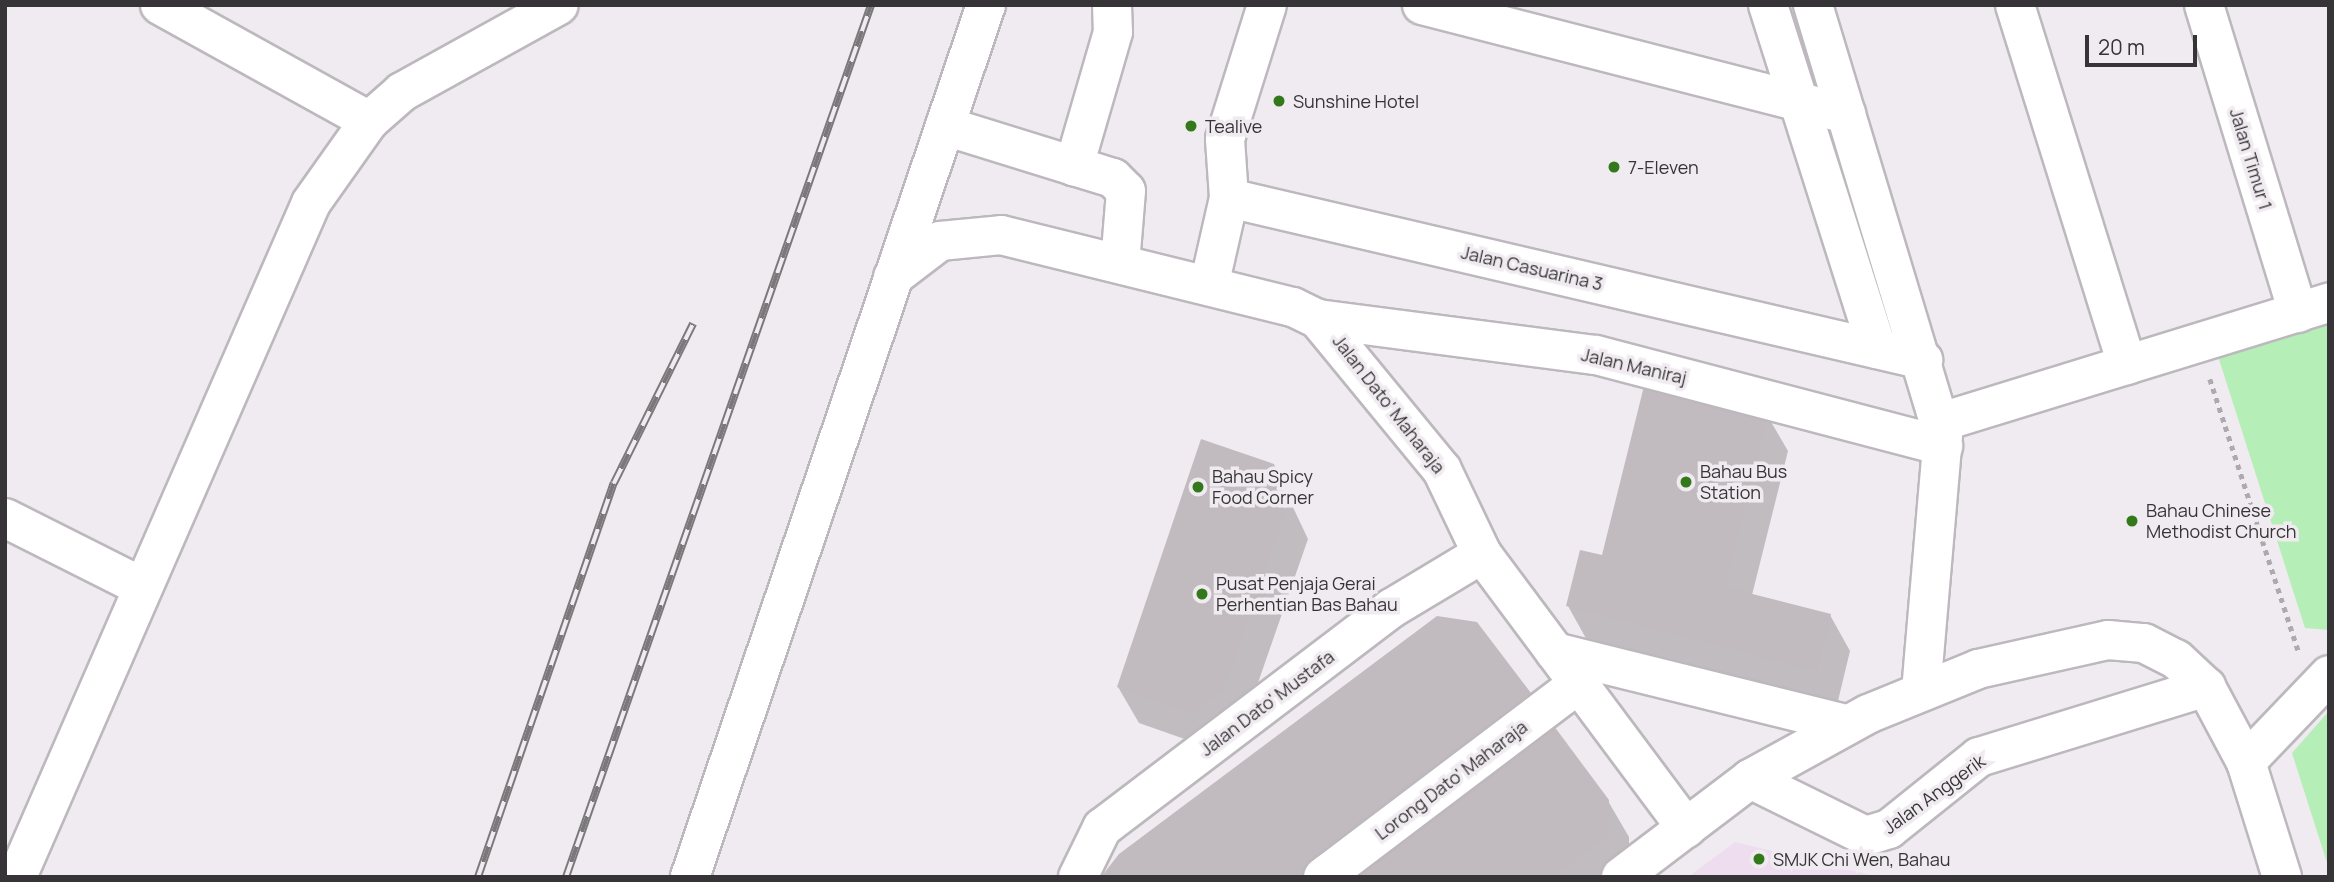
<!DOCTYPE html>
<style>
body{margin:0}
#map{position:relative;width:2334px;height:882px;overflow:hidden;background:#f0ebf0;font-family:Manrope,sans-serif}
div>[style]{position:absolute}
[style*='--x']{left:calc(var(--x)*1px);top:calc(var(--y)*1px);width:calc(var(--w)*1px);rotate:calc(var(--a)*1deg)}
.education>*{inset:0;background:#ede}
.green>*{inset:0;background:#b5eeb6}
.shadow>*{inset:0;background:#0003}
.building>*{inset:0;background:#c1bbc0}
.path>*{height:4.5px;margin-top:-2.25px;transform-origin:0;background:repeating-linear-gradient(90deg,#ada9ad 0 5px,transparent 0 10px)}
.roads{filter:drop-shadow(2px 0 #bdb8bd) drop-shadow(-2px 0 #bdb8bd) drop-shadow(0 2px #bdb8bd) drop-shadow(0 -2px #bdb8bd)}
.minor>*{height:38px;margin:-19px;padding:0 19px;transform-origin:19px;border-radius:19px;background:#fff}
.major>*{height:38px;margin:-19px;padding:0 19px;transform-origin:19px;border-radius:19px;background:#fff}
.rail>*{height:8px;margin-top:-4px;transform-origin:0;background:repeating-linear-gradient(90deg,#f0ebf0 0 16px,#7b787b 0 32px);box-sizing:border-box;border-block:2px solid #7b787b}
.dots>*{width:19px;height:19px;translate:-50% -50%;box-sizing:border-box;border:4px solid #f0ebf0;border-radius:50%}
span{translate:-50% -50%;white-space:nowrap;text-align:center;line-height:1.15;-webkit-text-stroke:7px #f0ebf0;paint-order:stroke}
.poi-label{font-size:18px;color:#363436}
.left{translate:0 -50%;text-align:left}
.street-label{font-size:18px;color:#363436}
.frame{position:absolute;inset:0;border:7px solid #363436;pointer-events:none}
.scale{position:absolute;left:2085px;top:35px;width:112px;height:32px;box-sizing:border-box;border:4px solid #363436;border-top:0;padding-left:9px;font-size:21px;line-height:24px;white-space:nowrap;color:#363436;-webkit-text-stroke:5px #f0ebf0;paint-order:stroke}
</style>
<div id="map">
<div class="education">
<i style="clip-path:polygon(1735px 842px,1879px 877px,1688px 877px)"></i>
</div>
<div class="green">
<i style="clip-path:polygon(2329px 319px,2329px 630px,2305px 628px,2217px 353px)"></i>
<i style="clip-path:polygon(2329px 711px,2329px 869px,2292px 753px)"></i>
</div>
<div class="shadow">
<i style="clip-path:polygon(1767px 415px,1788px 451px,1752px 595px,1830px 615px,1850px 651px,1837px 705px,1588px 642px,1568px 606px,1604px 558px)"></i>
<i style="clip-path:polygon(1273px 465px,1308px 539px,1243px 726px,1213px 749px,1139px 723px,1118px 687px)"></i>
<i style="clip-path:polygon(1608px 801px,1629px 837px,1629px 871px,1622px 877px,1104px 877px)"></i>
</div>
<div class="building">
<i style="clip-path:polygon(1645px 382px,1768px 414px,1725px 587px,1831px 614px,1817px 671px,1566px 606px,1580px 550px,1602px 555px)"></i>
<i style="clip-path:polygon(1201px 439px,1274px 464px,1289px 502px,1223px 690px,1192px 713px,1117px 687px)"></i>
<i style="clip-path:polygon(1437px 616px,1477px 622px,1534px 697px,1298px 877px,1101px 877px,1119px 854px)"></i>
<i style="clip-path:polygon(1551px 722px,1609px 800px,1609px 835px,1554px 877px,1346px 877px)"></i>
</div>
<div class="path">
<i style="--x:2210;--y:379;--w:288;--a:72"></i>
</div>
<div class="roads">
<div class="minor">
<i style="--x:160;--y:5;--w:239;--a:29"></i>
<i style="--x:1112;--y:5;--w:27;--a:88"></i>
<i style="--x:1113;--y:32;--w:140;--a:106.2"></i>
<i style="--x:1074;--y:166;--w:41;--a:17.1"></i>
<i style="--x:1113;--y:178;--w:18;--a:45"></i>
<i style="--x:1126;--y:191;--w:73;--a:94.7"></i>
<i style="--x:1422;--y:5;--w:438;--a:14.4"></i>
<i style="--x:1768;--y:5;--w:361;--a:72.4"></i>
<i style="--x:1813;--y:5;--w:449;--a:73.2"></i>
<i style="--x:1943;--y:435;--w:257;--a:94.9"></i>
<i style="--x:2015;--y:5;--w:377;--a:72.7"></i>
<i style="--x:2204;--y:5;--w:322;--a:73"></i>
<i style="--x:945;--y:126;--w:135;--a:17.2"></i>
<i style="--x:1229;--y:198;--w:59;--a:-93.9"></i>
<i style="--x:1225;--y:139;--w:140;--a:-72.6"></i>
<i style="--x:893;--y:277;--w:59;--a:-37.5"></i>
<i style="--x:940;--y:241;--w:61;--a:-5.6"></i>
<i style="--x:1001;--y:235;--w:301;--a:13.9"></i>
<i style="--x:1293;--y:307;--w:28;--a:26"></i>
<i style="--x:1318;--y:319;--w:195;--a:50.6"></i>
<i style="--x:1442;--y:470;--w:93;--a:64.5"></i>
<i style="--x:1482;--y:554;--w:342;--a:53.3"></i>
<i style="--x:1209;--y:286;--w:90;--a:-77.2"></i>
<i style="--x:1229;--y:198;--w:713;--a:13.14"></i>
<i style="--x:1318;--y:319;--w:280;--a:7.4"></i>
<i style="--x:1596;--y:355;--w:359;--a:14.7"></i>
<i style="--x:1941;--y:422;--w:406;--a:-17.1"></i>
<i style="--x:5;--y:518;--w:153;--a:26.7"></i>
<i style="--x:1555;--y:652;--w:301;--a:13.9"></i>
<i style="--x:2246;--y:762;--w:120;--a:-46.3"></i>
<i style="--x:1750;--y:779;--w:129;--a:26.2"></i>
<i style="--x:1866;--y:836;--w:24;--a:-17"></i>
<i style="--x:1889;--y:829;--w:115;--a:-38.7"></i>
<i style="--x:1979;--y:757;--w:238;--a:-17.1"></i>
<i style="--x:17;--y:877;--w:735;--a:-66.43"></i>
<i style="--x:311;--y:203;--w:100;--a:-54.7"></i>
<i style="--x:369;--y:121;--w:44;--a:-41.3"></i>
<i style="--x:402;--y:92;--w:179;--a:-29"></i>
<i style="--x:1078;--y:877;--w:55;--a:-63.9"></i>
<i style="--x:1102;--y:828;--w:364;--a:-37.2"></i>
<i style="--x:1392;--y:608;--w:105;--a:-31"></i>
<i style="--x:1323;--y:877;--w:320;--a:-37.1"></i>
<i style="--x:1621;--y:877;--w:162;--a:-37.2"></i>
<i style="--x:1750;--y:779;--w:135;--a:-28.8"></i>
<i style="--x:1868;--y:714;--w:119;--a:-22.2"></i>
<i style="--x:1978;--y:669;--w:133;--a:-12.6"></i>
<i style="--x:2108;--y:640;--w:36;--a:5"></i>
<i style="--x:2144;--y:643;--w:36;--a:27"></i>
<i style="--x:2176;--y:659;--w:41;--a:43"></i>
<i style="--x:2206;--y:687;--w:85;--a:61.9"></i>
<i style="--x:2246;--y:762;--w:121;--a:72.6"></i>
</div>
<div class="major">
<i style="--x:690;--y:877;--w:921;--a:-71.25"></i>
</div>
</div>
<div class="rail">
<i style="--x:478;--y:877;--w:417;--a:-71"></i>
<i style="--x:614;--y:483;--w:178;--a:-63.6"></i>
<i style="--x:566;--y:877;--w:924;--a:-70.72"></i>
</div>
<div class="dots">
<i style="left:1279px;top:101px;background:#33791c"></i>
<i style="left:1191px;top:126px;background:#33791c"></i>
<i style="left:1614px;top:167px;background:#33791c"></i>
<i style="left:1686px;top:482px;background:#33791c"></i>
<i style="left:1198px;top:487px;background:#33791c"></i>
<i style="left:2132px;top:521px;background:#33791c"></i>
<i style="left:1202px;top:594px;background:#33791c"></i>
<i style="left:1759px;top:859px;background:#33791c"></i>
</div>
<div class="poi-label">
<span class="left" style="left:1293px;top:101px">Sunshine Hotel</span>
<span class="left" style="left:1205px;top:126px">Tealive</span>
<span class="left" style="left:1628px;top:167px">7-Eleven</span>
<span class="left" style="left:1700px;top:482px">Bahau Bus<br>Station</span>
<span class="left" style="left:1212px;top:487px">Bahau Spicy<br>Food Corner</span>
<span class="left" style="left:2146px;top:521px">Bahau Chinese<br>Methodist Church</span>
<span class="left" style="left:1216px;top:594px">Pusat Penjaja Gerai<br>Perhentian Bas Bahau</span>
<span class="left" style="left:1773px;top:859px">SMJK Chi Wen, Bahau</span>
</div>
<div class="street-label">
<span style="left:2251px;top:159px;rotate:73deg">Jalan Timur 1</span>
<span style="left:1532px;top:268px;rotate:13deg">Jalan Casuarina 3</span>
<span style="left:1634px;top:366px;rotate:13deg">Jalan Maniraj</span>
<span style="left:1389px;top:404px;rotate:52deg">Jalan Dato' Maharaja</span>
<span style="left:1267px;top:703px;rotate:-37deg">Jalan Dato' Mustafa</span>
<span style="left:1451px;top:780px;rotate:-37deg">Lorong Dato' Maharaja</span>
<span style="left:1934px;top:794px;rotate:-36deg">Jalan Anggerik</span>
</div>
<div class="frame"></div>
<div class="scale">20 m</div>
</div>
